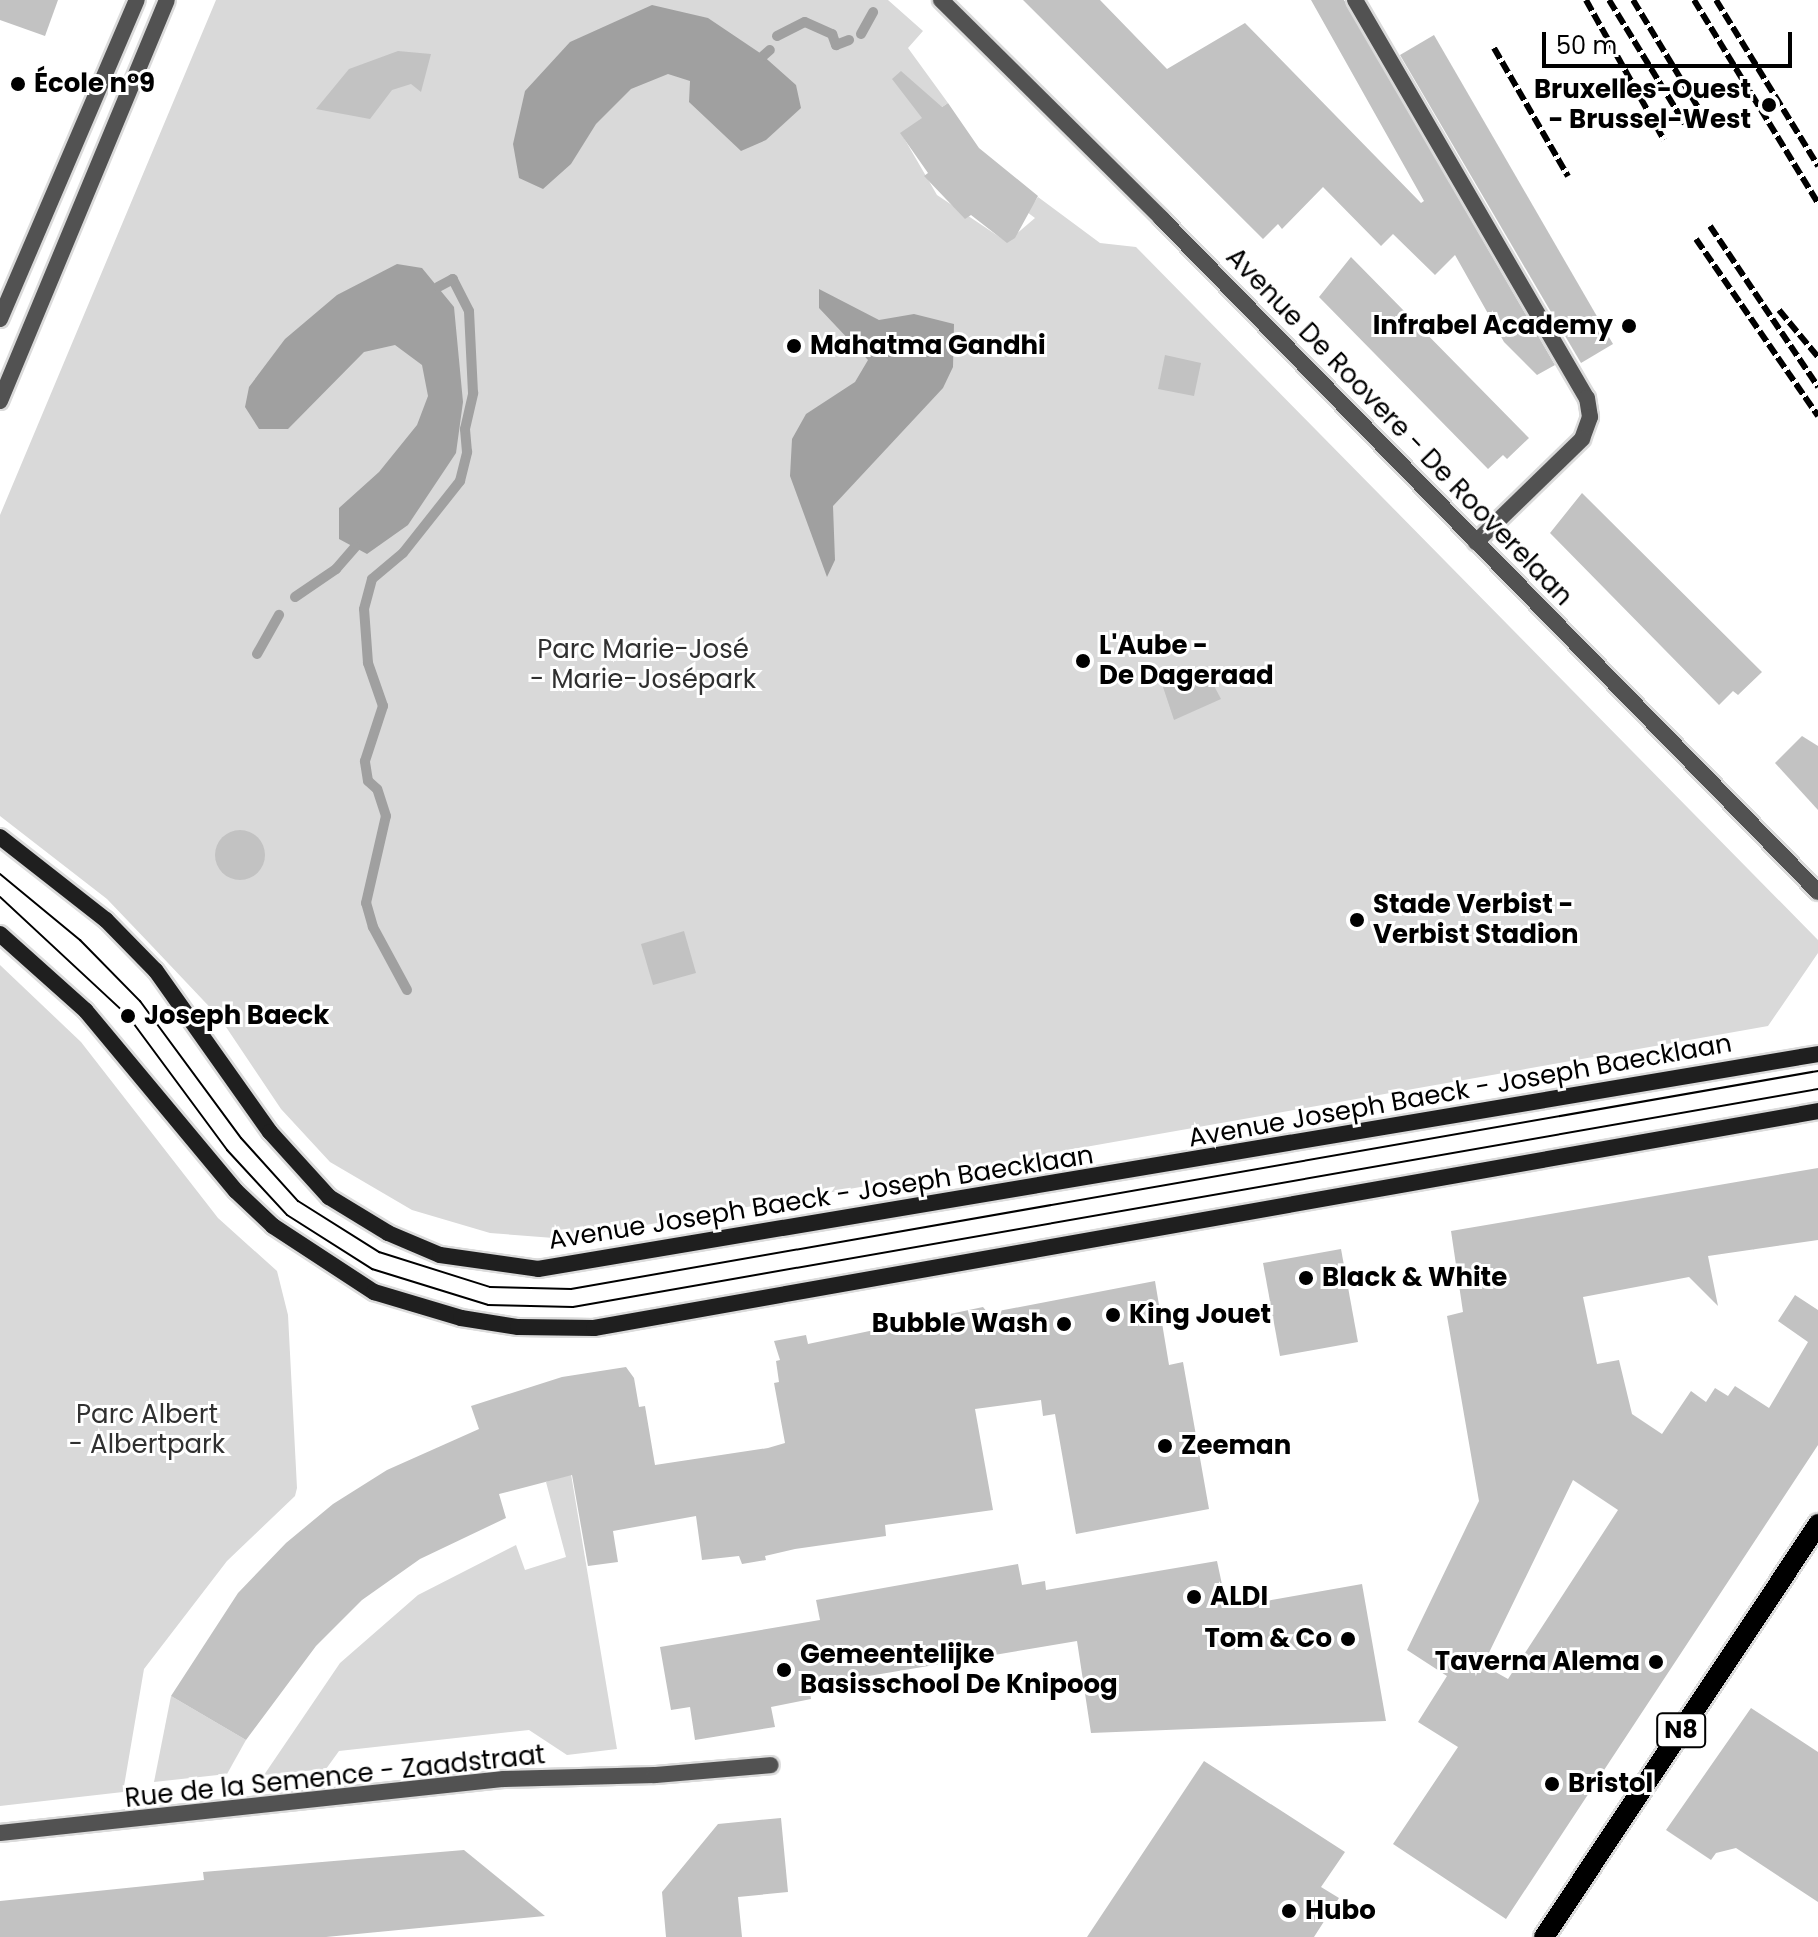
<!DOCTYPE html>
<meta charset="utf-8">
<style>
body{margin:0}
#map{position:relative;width:1818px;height:1937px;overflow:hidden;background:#fff;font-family:Poppins,sans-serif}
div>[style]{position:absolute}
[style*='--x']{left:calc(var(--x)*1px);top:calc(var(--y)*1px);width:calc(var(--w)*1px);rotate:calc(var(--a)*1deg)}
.green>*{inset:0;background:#d9d9d9}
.water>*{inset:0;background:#a0a0a0}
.stream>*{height:10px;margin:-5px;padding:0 5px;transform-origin:5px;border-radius:5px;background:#a0a0a0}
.building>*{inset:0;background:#c2c2c2}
.round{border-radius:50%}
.roads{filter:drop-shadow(2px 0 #dbdbdb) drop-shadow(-2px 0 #dbdbdb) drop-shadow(0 2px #dbdbdb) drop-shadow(0 -2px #dbdbdb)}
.street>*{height:16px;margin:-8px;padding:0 8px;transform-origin:8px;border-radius:8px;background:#525252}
.secondary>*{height:16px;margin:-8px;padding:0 8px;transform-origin:8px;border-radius:8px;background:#1f1f1f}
.primary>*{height:20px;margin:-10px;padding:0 10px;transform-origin:10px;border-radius:10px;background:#000}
.tram>*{height:2px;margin:-1px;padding:0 1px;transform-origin:1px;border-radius:1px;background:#000}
.rail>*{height:6px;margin-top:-3px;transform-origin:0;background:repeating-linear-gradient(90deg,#000 0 12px,transparent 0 16px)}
.dots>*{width:22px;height:22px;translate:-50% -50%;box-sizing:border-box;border:4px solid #fff;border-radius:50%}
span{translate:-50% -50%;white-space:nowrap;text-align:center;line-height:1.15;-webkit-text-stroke:6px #fff;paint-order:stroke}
.shield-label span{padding:2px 6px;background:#fff;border:2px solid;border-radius:6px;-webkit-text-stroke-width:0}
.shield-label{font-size:24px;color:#000;font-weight:700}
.poi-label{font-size:26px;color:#000;font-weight:700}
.left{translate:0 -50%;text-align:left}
.right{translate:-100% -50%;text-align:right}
.street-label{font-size:26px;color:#000}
.park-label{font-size:26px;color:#303030}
.scale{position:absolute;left:1542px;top:32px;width:250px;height:36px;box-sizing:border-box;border:4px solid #000;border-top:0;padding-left:10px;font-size:24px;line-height:28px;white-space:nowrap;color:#000;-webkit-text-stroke:6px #fff;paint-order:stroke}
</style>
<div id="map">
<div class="green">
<i style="clip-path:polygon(216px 0,888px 0,923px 31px,908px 48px,948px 103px,901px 133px,937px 195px,1007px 242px,1035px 218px,1027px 212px,1038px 197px,1100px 243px,1136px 247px,1818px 940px,1818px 953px,1768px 1026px,567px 1239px,490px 1233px,412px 1210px,330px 1162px,281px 1109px,220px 1018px,150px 944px,107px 899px,0 816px,0 515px)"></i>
<i style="clip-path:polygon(0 965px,81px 1042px,218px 1218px,277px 1271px,288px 1315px,297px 1488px,295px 1496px,227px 1561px,144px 1669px,123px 1792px,0 1806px)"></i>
<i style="clip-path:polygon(570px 1468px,617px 1749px,567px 1755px,529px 1730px,339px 1751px,326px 1769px,264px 1775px,340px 1663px,418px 1595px,516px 1545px,525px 1570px,566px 1557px,546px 1482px)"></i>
<i style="clip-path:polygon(171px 1696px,246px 1740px,227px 1774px,154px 1782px)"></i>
</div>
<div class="water">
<i style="clip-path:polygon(652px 5px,708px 18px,760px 53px,796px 85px,801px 108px,766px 140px,741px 151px,689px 102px,690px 81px,668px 74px,631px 89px,596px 124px,571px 164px,543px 189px,519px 178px,513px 144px,525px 91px,570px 42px)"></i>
<i style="clip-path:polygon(397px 264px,422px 268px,454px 307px,463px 402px,456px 453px,408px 525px,367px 554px,339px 539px,339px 508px,379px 472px,417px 425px,428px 396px,422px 365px,395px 345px,364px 352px,288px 429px,259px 429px,245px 407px,249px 387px,285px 339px,337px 295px)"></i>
<i style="clip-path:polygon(819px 289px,879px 320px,914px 314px,954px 324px,953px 367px,943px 388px,833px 506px,835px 560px,827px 577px,790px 476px,792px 439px,806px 414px,855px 382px,868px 360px,819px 308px)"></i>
</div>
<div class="stream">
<i style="--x:861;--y:34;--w:25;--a:-61"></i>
<i style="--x:777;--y:36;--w:31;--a:-27"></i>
<i style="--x:805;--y:22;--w:30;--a:24"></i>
<i style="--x:832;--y:34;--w:12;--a:70"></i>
<i style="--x:836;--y:45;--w:14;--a:-21"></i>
<i style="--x:763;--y:56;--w:9;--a:-41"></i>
<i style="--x:295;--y:597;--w:50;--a:-34.3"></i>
<i style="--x:336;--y:569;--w:29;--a:-49"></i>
<i style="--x:257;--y:654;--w:45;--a:-60.6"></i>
<i style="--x:407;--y:990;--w:72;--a:-118.4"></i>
<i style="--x:373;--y:927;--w:25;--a:-106"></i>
<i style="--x:366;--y:903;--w:89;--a:-77.1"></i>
<i style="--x:386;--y:816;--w:28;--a:-108"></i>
<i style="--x:377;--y:789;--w:12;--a:-138"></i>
<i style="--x:368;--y:781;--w:20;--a:-99"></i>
<i style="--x:365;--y:761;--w:58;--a:-71.9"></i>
<i style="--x:383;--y:706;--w:46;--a:-109.2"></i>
<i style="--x:368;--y:663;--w:54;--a:-94.2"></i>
<i style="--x:364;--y:609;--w:31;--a:-75"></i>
<i style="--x:372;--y:579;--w:40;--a:-40"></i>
<i style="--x:403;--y:553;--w:92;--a:-51.6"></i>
<i style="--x:460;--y:481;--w:30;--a:-76"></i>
<i style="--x:467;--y:452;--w:23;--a:-95"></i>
<i style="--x:465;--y:429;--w:37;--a:-77"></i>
<i style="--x:473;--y:393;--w:82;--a:-92.8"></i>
<i style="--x:469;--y:311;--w:36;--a:-117"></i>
<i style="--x:453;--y:279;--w:17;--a:152"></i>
</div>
<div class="building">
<i style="clip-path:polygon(0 0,58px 0,45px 36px,0 20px)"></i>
<i style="clip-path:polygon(1023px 0,1100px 0,1167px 69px,1245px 23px,1421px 203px,1424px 201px,1311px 0,1344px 0,1555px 365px,1537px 375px,1504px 342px,1455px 255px,1435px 275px,1393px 234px,1381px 246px,1323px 187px,1282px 229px,1278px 224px,1263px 239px)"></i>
<i style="clip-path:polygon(1434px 35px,1613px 344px,1581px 363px,1400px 55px)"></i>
<i style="clip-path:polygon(398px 51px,431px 54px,421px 92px,411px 84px,392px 90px,370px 119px,316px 109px,349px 69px)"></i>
<i style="clip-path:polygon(901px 71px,942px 107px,948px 103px,979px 148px,1038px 196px,1015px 238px,1007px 243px,971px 215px,965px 219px,924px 176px,928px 173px,900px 133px,922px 118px,892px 79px)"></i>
<i style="clip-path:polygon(1351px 257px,1529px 438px,1507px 459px,1503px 455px,1488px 469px,1319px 297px)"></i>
<i style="clip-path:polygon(1165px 355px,1201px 363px,1194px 396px,1158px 389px)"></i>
<i style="clip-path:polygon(1582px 493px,1762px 672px,1738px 695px,1733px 691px,1719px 705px,1550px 533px)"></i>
<i style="clip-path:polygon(1204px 667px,1221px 699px,1174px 720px,1162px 684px)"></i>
<i style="clip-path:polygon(1802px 736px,1818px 746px,1818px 810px,1775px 763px)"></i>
<i class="round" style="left:215px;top:830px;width:50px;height:50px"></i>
<i style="clip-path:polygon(684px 931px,696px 973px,653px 985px,641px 944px)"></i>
<i style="clip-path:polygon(evenodd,1818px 1168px,1818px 1240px,1708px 1256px,1718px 1306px,1689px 1277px,1583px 1297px,1597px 1364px,1619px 1360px,1632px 1414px,1662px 1434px,1691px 1391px,1706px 1402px,1715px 1388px,1728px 1396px,1735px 1386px,1769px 1408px,1808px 1342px,1778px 1321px,1795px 1295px,1818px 1310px,1818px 1445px,1506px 1919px,1393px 1844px,1458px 1747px,1418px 1722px,1447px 1676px,1407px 1650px,1479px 1501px,1447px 1316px,1463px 1312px,1451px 1231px,1818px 1168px,1573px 1480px,1618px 1510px,1508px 1679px,1483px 1665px,1573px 1480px)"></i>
<i style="clip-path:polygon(1341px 1249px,1358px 1342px,1280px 1356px,1263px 1263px)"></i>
<i style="clip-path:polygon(1155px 1281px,1169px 1365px,1183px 1362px,1209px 1509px,1076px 1534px,1055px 1414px,1043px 1416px,1041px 1400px,975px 1409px,993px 1510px,885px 1525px,886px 1536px,795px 1549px,765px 1556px,766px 1560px,742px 1564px,739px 1556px,702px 1560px,696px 1516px,613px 1531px,618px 1562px,588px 1566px,572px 1475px,499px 1494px,506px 1518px,420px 1559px,362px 1600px,316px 1646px,246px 1740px,171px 1696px,238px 1593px,286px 1543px,333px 1504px,387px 1470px,479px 1429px,471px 1406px,562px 1377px,626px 1367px,634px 1378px,639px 1407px,645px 1406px,655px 1465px,768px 1448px,785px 1443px,774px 1383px,779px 1382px,776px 1361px,780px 1360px,774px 1341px,806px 1335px,808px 1344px,983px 1307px,988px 1313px)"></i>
<i style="clip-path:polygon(1217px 1561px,1227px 1608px,1362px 1584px,1386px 1721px,1091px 1733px,1077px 1641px,809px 1686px,811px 1699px,771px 1707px,775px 1727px,695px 1740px,690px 1707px,671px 1710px,660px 1647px,820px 1620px,816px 1600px,1018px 1564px,1022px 1585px,1045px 1581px,1046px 1590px)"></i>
<i style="clip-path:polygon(1751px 1708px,1818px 1752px,1818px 1902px,1736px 1848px,1716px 1853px,1711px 1860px,1666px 1830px)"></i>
<i style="clip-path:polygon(1204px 1761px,1345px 1852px,1321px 1887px,1339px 1898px,1314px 1937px,1087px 1937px)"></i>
<i style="clip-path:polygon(781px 1818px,788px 1892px,738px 1897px,742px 1937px,666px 1937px,662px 1892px,718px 1824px)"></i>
<i style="clip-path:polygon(464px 1850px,545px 1916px,326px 1937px,0 1937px,0 1901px,204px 1880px,203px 1872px)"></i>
</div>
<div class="roads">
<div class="street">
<i style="--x:941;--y:0;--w:310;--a:44.7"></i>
<i style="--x:1161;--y:218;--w:941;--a:45.73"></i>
<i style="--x:1355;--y:0;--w:461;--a:59.8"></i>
<i style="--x:1587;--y:398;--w:19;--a:81"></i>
<i style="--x:1590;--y:417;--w:23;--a:110"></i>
<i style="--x:1582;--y:439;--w:148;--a:135.8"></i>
<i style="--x:0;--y:319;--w:347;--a:-66.8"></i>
<i style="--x:0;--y:401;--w:434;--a:-67.4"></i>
<i style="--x:0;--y:1833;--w:507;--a:-6.12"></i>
<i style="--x:504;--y:1779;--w:151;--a:-1.5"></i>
<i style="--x:655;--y:1775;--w:116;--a:-4.9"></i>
</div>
<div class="secondary">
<i style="--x:0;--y:837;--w:135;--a:38.1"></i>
<i style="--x:106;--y:920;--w:71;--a:45.6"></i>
<i style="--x:156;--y:971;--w:197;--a:54.7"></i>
<i style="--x:270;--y:1132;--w:88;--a:47.8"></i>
<i style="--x:329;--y:1197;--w:69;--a:31.4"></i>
<i style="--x:388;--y:1233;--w:56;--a:22.9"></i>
<i style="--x:440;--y:1255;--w:99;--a:8.1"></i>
<i style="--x:538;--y:1269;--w:1298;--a:-9.53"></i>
<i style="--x:0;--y:934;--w:115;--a:41.8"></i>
<i style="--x:86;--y:1011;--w:234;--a:50.2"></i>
<i style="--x:236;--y:1191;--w:51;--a:43.4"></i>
<i style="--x:273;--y:1226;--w:121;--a:33.2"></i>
<i style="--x:374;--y:1292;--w:91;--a:16.6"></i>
<i style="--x:461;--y:1318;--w:58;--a:9"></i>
<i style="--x:518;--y:1327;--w:76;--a:0.8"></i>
<i style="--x:594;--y:1328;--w:1243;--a:-10.05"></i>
</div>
<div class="primary">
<i style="--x:1544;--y:1937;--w:496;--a:-56.4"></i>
</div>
</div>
<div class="tram">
<i style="--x:0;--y:874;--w:104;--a:39.5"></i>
<i style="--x:80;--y:940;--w:86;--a:45.5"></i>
<i style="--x:140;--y:1001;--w:170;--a:53.6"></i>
<i style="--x:241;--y:1138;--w:85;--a:47.9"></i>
<i style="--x:298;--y:1201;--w:96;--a:32.2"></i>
<i style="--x:379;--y:1252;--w:116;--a:17.5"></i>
<i style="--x:490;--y:1287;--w:81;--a:1.4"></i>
<i style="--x:571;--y:1289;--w:1266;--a:-9.92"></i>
<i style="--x:0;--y:897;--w:175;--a:42.9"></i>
<i style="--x:128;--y:1016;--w:167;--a:53.5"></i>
<i style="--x:227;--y:1150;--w:88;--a:47.3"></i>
<i style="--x:287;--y:1215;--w:101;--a:32.4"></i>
<i style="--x:372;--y:1269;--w:121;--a:17.2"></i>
<i style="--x:488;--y:1305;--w:85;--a:1.3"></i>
<i style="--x:573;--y:1307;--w:1264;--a:-9.93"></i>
</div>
<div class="rail">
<i style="--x:1586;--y:0;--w:160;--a:60.9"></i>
<i style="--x:1609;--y:0;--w:145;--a:58.5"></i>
<i style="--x:1633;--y:0;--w:133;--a:58.8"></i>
<i style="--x:1694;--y:0;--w:238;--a:58.6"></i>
<i style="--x:1716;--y:0;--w:195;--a:58.4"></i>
<i style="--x:1494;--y:48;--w:148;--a:60"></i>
<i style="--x:1710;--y:226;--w:194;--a:56.1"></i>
<i style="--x:1696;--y:239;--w:215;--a:55.4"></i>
<i style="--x:1779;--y:310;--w:61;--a:50.3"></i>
</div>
<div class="dots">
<i style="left:18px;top:84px;background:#000"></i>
<i style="left:1769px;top:105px;background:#000"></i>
<i style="left:1629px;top:326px;background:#000"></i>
<i style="left:794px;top:346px;background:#000"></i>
<i style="left:1083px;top:661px;background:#000"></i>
<i style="left:1357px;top:920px;background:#000"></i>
<i style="left:128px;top:1016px;background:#000"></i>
<i style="left:1306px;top:1278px;background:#000"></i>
<i style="left:1113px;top:1315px;background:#000"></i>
<i style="left:1064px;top:1324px;background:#000"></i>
<i style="left:1165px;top:1446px;background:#000"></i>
<i style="left:1194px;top:1597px;background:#000"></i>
<i style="left:1348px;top:1639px;background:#000"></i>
<i style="left:1656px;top:1662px;background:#000"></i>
<i style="left:784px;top:1670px;background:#000"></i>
<i style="left:1552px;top:1784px;background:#000"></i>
<i style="left:1289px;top:1911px;background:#000"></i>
</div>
<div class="shield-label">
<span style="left:1681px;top:1730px">N8</span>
</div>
<div class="poi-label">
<span class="left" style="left:34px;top:84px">École n°9</span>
<span class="right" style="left:1751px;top:105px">Bruxelles-Ouest<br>- Brussel-West</span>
<span class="right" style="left:1613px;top:326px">Infrabel Academy</span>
<span class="left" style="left:810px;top:346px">Mahatma Gandhi</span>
<span class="left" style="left:1099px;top:661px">L'Aube -<br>De Dageraad</span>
<span class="left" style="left:1373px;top:920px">Stade Verbist -<br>Verbist Stadion</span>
<span class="left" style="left:144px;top:1016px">Joseph Baeck</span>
<span class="left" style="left:1322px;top:1278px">Black &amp; White</span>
<span class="left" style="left:1129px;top:1315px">King Jouet</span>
<span class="right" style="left:1048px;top:1324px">Bubble Wash</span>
<span class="left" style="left:1181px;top:1446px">Zeeman</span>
<span class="left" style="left:1210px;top:1597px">ALDI</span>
<span class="right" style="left:1332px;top:1639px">Tom &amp; Co</span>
<span class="left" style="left:800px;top:1670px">Gemeentelijke<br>Basisschool De Knipoog</span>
<span class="right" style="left:1640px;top:1662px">Taverna Alema</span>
<span class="left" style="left:1568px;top:1784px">Bristol</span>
<span class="left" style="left:1305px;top:1911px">Hubo</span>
</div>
<div class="street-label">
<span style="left:1399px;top:427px;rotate:46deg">Avenue De Roovere - De Rooverelaan</span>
<span style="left:1460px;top:1091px;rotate:-10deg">Avenue Joseph Baeck - Joseph Baecklaan</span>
<span style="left:821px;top:1198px;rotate:-9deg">Avenue Joseph Baeck - Joseph Baecklaan</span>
<span style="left:335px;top:1777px;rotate:-6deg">Rue de la Semence - Zaadstraat</span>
</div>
<div class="park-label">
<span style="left:643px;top:665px">Parc Marie-José<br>- Marie-Josépark</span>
<span style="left:147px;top:1430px">Parc Albert<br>- Albertpark</span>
</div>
<div class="scale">50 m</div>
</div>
